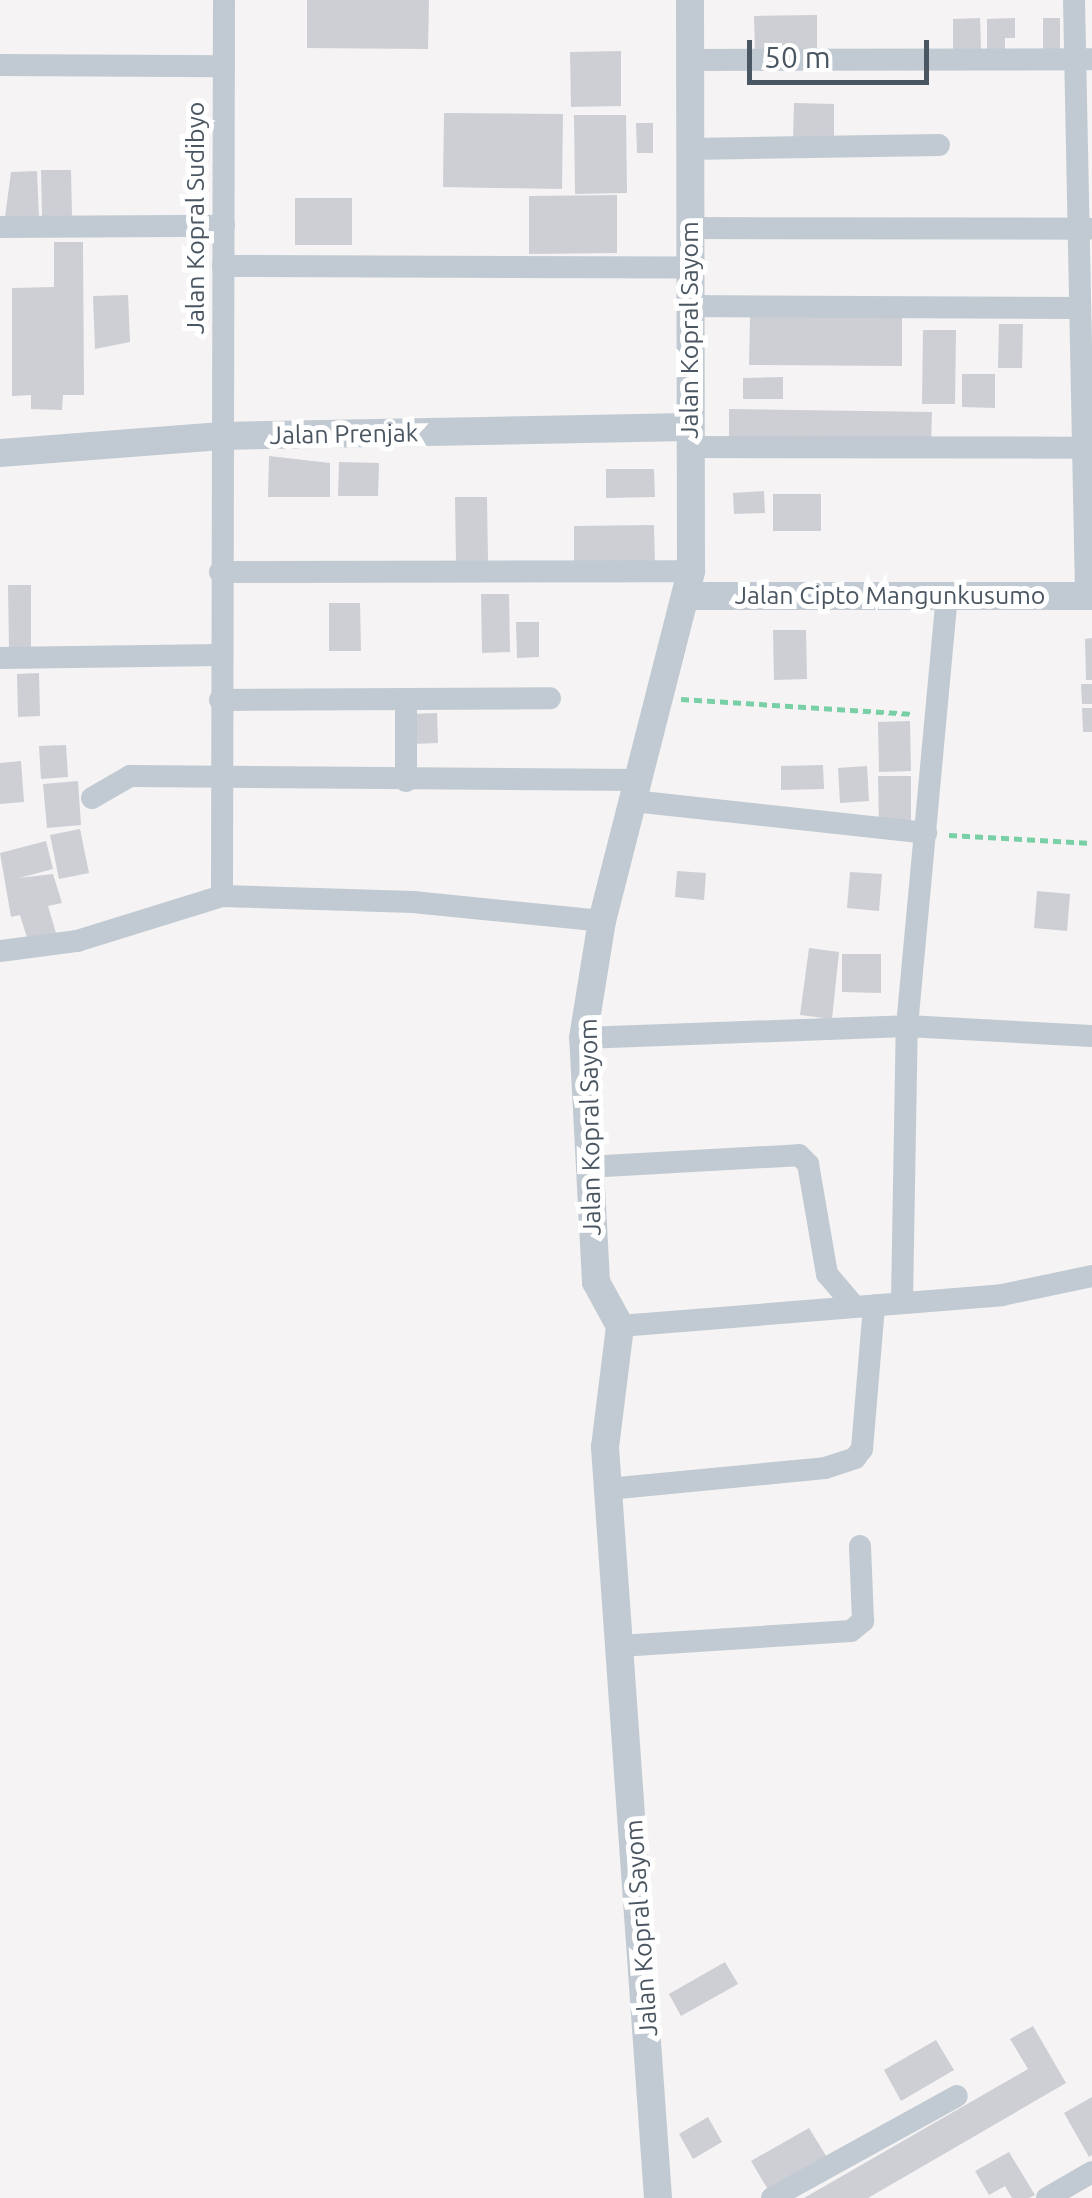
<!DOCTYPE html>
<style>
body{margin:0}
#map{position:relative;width:1092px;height:2198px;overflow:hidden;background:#f5f3f3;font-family:Ubuntu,sans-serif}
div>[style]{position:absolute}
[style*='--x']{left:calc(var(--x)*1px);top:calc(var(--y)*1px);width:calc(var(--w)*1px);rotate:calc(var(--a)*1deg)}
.building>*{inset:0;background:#cdcfd5}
.path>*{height:5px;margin-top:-2.5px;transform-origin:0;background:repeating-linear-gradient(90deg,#7ad0a6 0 8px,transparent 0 13px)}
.minor>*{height:22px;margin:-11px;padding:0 11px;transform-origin:11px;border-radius:11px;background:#c1cad2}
.tertiary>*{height:28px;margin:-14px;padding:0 14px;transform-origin:14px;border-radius:14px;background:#c1cad2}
span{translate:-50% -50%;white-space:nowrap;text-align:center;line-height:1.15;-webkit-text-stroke:10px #fff;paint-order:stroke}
.street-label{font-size:25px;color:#4a5661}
.scale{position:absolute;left:747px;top:40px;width:182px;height:45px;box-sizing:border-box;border:5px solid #4a5661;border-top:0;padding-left:12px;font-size:30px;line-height:35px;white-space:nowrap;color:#4a5661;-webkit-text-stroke:8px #fff;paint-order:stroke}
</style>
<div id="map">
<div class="building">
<i style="clip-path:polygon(307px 0,429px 0,428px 49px,307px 48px)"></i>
<i style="clip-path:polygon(817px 15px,817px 51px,755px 51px,754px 16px)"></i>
<i style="clip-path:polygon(980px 18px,981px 50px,953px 50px,953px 19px)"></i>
<i style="clip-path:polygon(1015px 18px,1015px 38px,1005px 38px,1005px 52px,987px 52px,987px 19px)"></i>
<i style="clip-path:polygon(1043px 18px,1060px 18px,1060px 52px,1043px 53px)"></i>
<i style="clip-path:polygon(621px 51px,621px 106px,571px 107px,570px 52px)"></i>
<i style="clip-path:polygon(794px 103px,834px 104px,834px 141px,793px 141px)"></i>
<i style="clip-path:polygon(444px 113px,563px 114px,562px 189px,443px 187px)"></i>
<i style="clip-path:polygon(574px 115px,626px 115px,627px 193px,575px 194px)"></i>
<i style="clip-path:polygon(636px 123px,653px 123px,653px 153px,637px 153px)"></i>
<i style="clip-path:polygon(41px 170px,71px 170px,72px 217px,42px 217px)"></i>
<i style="clip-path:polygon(37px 171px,39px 217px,5px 217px,11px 172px)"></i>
<i style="clip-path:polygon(617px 195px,617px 253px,529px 254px,529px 196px)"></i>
<i style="clip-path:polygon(295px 198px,352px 198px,352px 245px,295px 245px)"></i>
<i style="clip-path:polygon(54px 242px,83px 242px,84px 395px,63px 395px,62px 410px,31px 409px,31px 395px,12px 396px,12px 288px,54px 287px)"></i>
<i style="clip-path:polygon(128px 295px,130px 342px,95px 349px,93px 296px)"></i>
<i style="clip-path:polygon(750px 316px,902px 317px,902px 366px,749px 365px)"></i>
<i style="clip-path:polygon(999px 324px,1023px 324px,1022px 368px,998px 368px)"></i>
<i style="clip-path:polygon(923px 330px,956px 330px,955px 404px,922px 404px)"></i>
<i style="clip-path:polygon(962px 374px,995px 374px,995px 408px,962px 407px)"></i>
<i style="clip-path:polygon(783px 377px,783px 399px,743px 399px,743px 378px)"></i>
<i style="clip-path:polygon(729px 409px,932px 412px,931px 444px,729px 441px)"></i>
<i style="clip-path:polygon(269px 456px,330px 463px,330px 497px,268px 497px)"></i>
<i style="clip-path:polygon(339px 462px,379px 463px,378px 496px,338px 496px)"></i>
<i style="clip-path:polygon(606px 469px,654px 469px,655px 497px,606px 498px)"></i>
<i style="clip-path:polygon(764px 491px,765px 513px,734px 514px,733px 493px)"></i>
<i style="clip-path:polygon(773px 494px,821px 494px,821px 531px,773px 531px)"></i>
<i style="clip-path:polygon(455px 497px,487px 497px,488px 561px,456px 561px)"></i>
<i style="clip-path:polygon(654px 525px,655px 566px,574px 567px,574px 526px)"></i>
<i style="clip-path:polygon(8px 585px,31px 585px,31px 649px,9px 649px)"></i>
<i style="clip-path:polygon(481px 594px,509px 594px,510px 652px,482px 653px)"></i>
<i style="clip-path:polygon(329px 603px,360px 603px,361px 651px,329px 651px)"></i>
<i style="clip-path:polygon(516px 622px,539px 622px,539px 657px,517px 658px)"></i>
<i style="clip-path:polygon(773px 630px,806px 630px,807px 679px,774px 680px)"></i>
<i style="clip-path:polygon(1092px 638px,1092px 680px,1086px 680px,1085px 639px)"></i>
<i style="clip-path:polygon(39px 673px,40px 716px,18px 717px,17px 674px)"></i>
<i style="clip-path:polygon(1081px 684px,1092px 684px,1092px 704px,1082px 704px)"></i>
<i style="clip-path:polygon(1082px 708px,1092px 708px,1092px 732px,1083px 732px)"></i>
<i style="clip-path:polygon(437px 713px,438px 743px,412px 744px,410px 714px)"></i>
<i style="clip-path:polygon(910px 721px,911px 771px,879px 772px,878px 722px)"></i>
<i style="clip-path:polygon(66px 745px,68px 777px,41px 779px,39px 746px)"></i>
<i style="clip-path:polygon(21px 761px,24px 802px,0 804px,0 763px)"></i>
<i style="clip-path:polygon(823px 765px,824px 789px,781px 790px,781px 766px)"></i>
<i style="clip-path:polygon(867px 766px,869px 801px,840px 803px,838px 768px)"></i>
<i style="clip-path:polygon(878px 776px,911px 776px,911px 824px,879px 825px)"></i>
<i style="clip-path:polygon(78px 781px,81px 825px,47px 828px,43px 784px)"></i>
<i style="clip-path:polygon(80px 829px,89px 873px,59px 879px,50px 835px)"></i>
<i style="clip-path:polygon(46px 841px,53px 869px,19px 878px,53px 874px,62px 903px,48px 906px,56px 933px,28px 941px,20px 915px,11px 917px,0 853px)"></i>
<i style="clip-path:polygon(677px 871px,706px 873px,704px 900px,675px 897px)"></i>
<i style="clip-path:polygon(850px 872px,882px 874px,879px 911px,847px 908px)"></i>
<i style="clip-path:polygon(1037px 891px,1070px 894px,1067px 931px,1034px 928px)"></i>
<i style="clip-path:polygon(809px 948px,839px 952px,832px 1019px,800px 1015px)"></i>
<i style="clip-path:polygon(842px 954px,881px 954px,881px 993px,842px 992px)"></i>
<i style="clip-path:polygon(725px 1962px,738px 1984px,681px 2016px,669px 1994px)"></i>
<i style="clip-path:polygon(1033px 2026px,1066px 2083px,868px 2198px,804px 2198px,1028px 2069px,1010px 2039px)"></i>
<i style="clip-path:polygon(936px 2040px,954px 2070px,901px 2101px,884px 2070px)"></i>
<i style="clip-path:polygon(1092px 2097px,1092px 2155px,1089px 2157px,1064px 2113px)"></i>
<i style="clip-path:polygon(708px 2117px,722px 2142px,693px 2159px,679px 2134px)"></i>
<i style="clip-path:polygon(809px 2128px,828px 2159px,770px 2193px,751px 2161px)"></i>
<i style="clip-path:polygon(1009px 2152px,1035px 2195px,1029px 2198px,1012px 2198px,1005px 2186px,989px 2195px,975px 2171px)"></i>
</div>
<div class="path">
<i style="--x:681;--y:699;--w:233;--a:3.7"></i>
<i style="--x:949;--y:835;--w:143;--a:3.2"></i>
</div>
<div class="minor">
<i style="--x:224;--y:0;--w:896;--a:90.13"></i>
<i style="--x:222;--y:896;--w:191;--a:1.8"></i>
<i style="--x:413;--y:902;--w:190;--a:5.7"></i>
<i style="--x:1074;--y:0;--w:595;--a:88.84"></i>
<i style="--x:689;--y:60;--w:403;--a:-0.1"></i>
<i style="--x:0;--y:65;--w:224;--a:0.3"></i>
<i style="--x:688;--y:149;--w:251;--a:-0.9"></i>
<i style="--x:0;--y:227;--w:224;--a:-0.3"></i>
<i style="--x:688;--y:228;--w:401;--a:0.1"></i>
<i style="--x:223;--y:266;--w:463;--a:0.2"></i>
<i style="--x:687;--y:306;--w:393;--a:0.3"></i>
<i style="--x:690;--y:447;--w:391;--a:0.1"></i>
<i style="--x:220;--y:572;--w:471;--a:-0.1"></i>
<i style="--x:0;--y:658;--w:221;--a:-0.8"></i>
<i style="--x:220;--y:700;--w:330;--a:-0.3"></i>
<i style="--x:406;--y:781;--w:82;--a:-90"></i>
<i style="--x:92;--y:798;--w:44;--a:-30.1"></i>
<i style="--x:130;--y:776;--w:509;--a:0.45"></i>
<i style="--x:633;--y:801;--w:295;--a:6.2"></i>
<i style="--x:0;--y:951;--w:78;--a:-7.4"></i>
<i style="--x:77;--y:941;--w:152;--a:-17.2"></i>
<i style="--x:583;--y:1038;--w:324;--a:-2.1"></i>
<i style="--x:907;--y:1026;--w:185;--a:3.1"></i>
<i style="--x:587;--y:1167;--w:212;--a:-3.2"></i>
<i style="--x:799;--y:1155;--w:13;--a:45"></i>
<i style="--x:808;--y:1164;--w:112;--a:80.2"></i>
<i style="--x:827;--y:1274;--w:43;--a:49.7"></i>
<i style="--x:902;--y:1300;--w:274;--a:-89"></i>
<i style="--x:907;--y:1026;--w:433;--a:-84.7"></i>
<i style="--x:620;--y:1326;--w:383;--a:-4.6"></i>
<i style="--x:1002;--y:1295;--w:92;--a:-11.9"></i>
<i style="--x:608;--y:1489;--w:218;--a:-5.5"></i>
<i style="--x:825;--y:1468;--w:32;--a:-18"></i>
<i style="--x:855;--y:1458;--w:11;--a:-52"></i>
<i style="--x:862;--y:1449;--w:144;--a:-85.2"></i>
<i style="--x:620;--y:1646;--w:231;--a:-3.7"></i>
<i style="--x:851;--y:1631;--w:16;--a:-40"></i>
<i style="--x:863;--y:1621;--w:75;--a:-92.3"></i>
<i style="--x:772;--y:2198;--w:211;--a:-28.9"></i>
<i style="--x:1047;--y:2198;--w:52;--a:-30"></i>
</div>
<div class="tertiary">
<i style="--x:0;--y:453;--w:222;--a:-4.4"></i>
<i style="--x:221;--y:436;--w:468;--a:-1.1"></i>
<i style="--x:688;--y:596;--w:404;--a:0"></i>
<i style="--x:658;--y:2198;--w:753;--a:-94.04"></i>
<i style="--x:605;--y:1447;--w:122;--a:-82.9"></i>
<i style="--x:620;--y:1326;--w:50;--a:-118.6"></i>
<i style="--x:596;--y:1282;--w:244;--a:-93"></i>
<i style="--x:583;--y:1038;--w:119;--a:-80.8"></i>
<i style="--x:602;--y:921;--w:361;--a:-75.7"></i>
<i style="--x:691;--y:571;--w:571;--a:-90.1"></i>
</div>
<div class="street-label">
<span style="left:195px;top:218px;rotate:-90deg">Jalan Kopral Sudibyo</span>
<span style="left:689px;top:330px;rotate:-90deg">Jalan Kopral Sayom</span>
<span style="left:344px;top:434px;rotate:-1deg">Jalan Prenjak</span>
<span style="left:890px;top:595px">Jalan Cipto Mangunkusumo</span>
<span style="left:590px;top:1127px;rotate:-91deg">Jalan Kopral Sayom</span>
<span style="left:641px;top:1928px;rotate:-94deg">Jalan Kopral Sayom</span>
</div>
<div class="scale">50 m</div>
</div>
